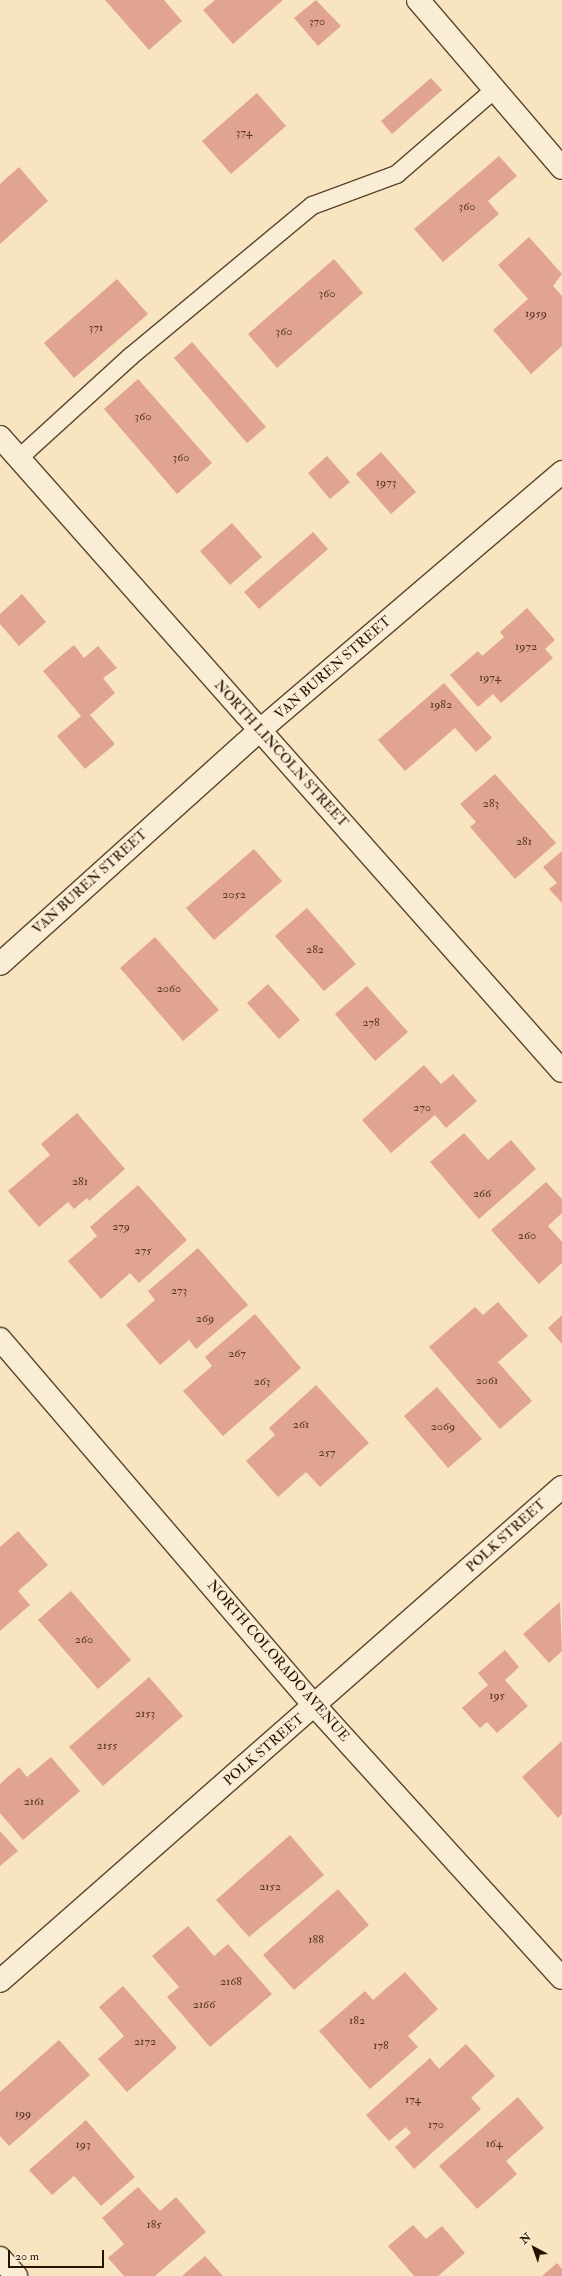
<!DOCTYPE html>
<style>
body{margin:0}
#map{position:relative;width:562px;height:2276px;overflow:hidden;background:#f8e4be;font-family:"IM FELL Double Pica",serif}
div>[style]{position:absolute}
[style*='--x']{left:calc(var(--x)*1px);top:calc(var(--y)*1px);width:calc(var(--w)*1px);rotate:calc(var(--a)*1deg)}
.building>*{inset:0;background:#e1a493}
.roads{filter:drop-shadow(1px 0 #5b4730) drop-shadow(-1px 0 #5b4730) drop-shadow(0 1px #5b4730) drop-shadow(0 -1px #5b4730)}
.lane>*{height:17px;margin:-8.5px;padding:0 8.5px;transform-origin:8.5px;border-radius:8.5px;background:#faedd5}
.street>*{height:22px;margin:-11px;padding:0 11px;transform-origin:11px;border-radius:11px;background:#faedd5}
span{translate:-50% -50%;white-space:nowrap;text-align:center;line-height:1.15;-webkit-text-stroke:4px #faedd5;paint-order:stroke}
.number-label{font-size:12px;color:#563725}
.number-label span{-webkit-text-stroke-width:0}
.street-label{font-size:14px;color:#271300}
.north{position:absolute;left:514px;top:2228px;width:40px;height:40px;-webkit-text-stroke:3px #faedd5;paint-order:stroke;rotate:319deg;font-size:11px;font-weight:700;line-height:16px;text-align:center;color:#271300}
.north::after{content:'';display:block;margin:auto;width:14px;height:18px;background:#271300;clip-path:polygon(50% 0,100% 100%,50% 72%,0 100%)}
.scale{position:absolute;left:8px;top:2250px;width:96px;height:18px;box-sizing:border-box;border:2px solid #271300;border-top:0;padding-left:5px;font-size:12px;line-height:14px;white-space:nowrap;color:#271300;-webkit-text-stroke:3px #faedd5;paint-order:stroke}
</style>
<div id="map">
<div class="building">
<i style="clip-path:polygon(105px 0,164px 0,182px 21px,149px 50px)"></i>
<i style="clip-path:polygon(215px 0,283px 0,233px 44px,203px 10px)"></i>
<i style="clip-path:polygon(316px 0,341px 26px,318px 46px,294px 18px)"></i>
<i style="clip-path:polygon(431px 78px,442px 90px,392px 134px,381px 121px)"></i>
<i style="clip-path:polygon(257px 93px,286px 126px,231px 174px,202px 141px)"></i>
<i style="clip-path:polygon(499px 156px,517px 176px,488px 201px,499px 214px,443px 262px,414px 229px)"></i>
<i style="clip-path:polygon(19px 167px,48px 201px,0 244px,0 184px)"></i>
<i style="clip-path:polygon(529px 237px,562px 274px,553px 286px,562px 296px,562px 346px,531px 374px,493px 330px,528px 299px,498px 265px)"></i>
<i style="clip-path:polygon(334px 259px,363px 293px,277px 368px,248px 334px)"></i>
<i style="clip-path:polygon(117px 279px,148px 314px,74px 378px,44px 343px)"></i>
<i style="clip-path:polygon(192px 342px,266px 427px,247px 443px,174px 358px)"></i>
<i style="clip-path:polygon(138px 379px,212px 463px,177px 494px,104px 409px)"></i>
<i style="clip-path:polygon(381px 452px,416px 492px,391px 514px,356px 474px)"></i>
<i style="clip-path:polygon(327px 456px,350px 482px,330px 499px,308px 473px)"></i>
<i style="clip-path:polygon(232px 523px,262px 557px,230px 585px,200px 551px)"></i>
<i style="clip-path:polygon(313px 532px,328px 549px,259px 609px,244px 592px)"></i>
<i style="clip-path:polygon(22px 594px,46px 622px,19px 646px,0 624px,0 614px)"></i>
<i style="clip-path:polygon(527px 608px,555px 640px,545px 649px,553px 658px,501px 703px,493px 694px,478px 707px,450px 675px,478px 651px,482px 656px,504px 637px,500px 632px)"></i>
<i style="clip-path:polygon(74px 645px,84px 658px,98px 646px,117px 668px,103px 678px,115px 693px,90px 715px,115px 744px,85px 769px,57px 736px,81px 716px,43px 671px)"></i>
<i style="clip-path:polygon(444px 683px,492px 738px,476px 752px,455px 728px,405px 771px,378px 740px)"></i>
<i style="clip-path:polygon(495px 774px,556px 843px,515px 879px,470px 827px,476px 822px,460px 804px)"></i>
<i style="clip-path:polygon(254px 849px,282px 881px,214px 940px,186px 908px)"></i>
<i style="clip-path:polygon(562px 851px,562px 903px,549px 889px,557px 883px,543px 867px)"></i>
<i style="clip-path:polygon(307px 908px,356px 964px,324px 991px,275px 936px)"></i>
<i style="clip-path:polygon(155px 937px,219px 1010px,183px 1041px,120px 968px)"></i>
<i style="clip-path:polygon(268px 984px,300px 1020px,279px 1039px,247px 1003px)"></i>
<i style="clip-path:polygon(367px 986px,408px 1032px,375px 1061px,335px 1014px)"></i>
<i style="clip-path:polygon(424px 1065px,441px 1084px,453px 1074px,477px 1101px,446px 1128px,435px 1115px,391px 1153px,362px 1120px)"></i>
<i style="clip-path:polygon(77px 1113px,125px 1169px,89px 1201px,87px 1198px,74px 1209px,68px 1202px,39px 1227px,8px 1191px,50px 1155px,41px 1144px)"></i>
<i style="clip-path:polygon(464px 1133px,488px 1160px,511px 1140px,536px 1169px,479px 1219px,430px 1162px)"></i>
<i style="clip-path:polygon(546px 1182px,562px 1199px,562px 1213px,548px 1226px,562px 1242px,562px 1263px,539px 1284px,491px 1230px)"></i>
<i style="clip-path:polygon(138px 1185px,187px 1240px,139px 1283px,130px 1273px,101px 1299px,68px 1261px,97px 1236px,90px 1227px)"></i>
<i style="clip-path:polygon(198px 1248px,248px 1305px,196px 1349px,189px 1340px,160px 1365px,126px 1325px,155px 1300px,148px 1291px)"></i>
<i style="clip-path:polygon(498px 1302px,528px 1336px,498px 1362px,532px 1401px,500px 1429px,429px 1347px,475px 1307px,483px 1315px)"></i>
<i style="clip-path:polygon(255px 1314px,301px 1368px,223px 1436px,183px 1391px,212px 1366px,205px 1357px)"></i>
<i style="clip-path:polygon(562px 1315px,562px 1344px,548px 1328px)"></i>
<i style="clip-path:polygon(316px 1385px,369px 1443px,320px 1487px,306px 1472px,278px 1497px,246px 1461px,275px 1435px,269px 1428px)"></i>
<i style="clip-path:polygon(437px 1387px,482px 1439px,448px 1468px,404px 1416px)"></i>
<i style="clip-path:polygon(18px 1531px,48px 1565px,18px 1591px,30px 1605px,0 1631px,0 1547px)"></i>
<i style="clip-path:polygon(71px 1591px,131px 1660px,98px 1689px,38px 1620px)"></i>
<i style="clip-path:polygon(560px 1602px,562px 1651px,549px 1663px,523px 1634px)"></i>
<i style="clip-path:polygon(505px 1650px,519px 1667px,505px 1680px,528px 1706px,497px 1733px,487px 1722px,480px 1728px,462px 1708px,488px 1685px,478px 1673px)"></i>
<i style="clip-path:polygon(149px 1677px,183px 1716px,103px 1786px,69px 1747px)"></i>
<i style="clip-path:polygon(562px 1741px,562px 1814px,558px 1818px,522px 1777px)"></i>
<i style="clip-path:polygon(51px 1757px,80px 1791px,23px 1840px,0 1813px,0 1784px,19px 1767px,27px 1777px)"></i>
<i style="clip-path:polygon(0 1831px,18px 1851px,0 1866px)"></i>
<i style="clip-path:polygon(290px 1835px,324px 1875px,249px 1937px,216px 1900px)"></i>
<i style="clip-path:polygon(338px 1889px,369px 1925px,294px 1990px,263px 1955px)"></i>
<i style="clip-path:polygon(188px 1926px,214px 1956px,228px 1944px,272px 1994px,210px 2047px,167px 1997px,179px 1987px,152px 1956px)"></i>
<i style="clip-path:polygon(405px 1972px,438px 2009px,408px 2036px,418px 2047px,370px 2089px,319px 2031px,365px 1991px,373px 2000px)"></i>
<i style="clip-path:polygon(123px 1986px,177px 2048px,127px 2092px,98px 2059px,124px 2036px,99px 2007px)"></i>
<i style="clip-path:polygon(59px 2040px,90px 2075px,9px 2146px,0 2136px,0 2092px)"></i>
<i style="clip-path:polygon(466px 2044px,495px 2076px,471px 2098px,481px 2109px,414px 2169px,395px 2147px,411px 2133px,406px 2127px,389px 2141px,366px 2115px,430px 2058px,439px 2069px)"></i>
<i style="clip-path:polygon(518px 2097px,544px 2128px,506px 2161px,517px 2174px,477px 2209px,439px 2166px)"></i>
<i style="clip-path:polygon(86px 2120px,135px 2177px,101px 2206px,74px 2176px,52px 2195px,29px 2170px)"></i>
<i style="clip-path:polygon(138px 2187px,160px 2211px,176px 2197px,206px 2232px,155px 2276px,124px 2276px,108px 2258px,124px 2244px,102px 2218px)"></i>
<i style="clip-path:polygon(413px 2225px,426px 2239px,442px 2226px,465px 2253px,438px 2276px,414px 2276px,388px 2246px)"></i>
<i style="clip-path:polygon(205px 2256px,223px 2276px,182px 2276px)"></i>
<i style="clip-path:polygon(557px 2263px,562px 2269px,562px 2276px,542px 2276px)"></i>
</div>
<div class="roads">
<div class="lane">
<i style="--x:18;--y:458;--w:151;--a:-42.3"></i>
<i style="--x:130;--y:356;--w:236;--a:-39.7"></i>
<i style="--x:312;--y:205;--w:90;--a:-20.3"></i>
<i style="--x:396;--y:174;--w:130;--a:-40.9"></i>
</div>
<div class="street">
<i style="--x:418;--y:0;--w:221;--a:49.4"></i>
<i style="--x:0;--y:437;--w:847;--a:48.45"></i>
<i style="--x:0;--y:964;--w:348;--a:-42"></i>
<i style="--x:259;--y:731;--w:399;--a:-40.5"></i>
<i style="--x:0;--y:1339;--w:484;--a:49.4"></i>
<i style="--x:315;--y:1706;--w:367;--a:47.8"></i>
<i style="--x:0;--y:1981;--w:748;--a:-41.32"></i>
<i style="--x:0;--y:2258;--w:24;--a:48"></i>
</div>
</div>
<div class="number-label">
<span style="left:317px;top:22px">370</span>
<span style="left:244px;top:133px">374</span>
<span style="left:467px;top:207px">360</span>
<span style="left:327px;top:294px">360</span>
<span style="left:536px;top:314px">1959</span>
<span style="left:96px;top:328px">371</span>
<span style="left:284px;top:332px">360</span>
<span style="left:143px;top:417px">360</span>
<span style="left:181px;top:458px">360</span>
<span style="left:386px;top:483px">1973</span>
<span style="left:526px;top:647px">1972</span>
<span style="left:490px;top:678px">1974</span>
<span style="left:441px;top:705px">1982</span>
<span style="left:491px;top:804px">283</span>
<span style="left:524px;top:842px">281</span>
<span style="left:234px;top:895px">2052</span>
<span style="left:315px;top:950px">282</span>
<span style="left:169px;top:989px">2060</span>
<span style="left:371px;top:1023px">278</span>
<span style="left:422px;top:1108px">270</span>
<span style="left:80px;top:1182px">281</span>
<span style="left:482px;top:1194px">266</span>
<span style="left:121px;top:1227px">279</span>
<span style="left:527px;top:1236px">260</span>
<span style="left:143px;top:1251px">275</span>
<span style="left:179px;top:1291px">273</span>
<span style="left:205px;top:1319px">269</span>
<span style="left:237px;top:1354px">267</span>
<span style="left:487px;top:1381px">2061</span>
<span style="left:262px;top:1382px">263</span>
<span style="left:301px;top:1425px">261</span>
<span style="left:443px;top:1427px">2069</span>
<span style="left:327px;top:1453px">257</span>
<span style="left:84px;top:1640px">260</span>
<span style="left:497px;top:1696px">195</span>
<span style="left:145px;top:1714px">2153</span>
<span style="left:107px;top:1746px">2155</span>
<span style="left:34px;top:1802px">2161</span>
<span style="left:270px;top:1887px">2152</span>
<span style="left:316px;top:1940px">188</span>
<span style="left:231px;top:1982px">2168</span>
<span style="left:204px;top:2005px">2166</span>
<span style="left:357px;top:2021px">182</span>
<span style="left:145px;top:2042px">2172</span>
<span style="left:381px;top:2046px">178</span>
<span style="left:413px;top:2100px">174</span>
<span style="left:23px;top:2114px">199</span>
<span style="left:436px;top:2125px">170</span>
<span style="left:494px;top:2144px">164</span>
<span style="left:83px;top:2145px">193</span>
<span style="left:154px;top:2225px">185</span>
</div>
<div class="street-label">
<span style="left:333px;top:668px;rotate:-41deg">VAN BUREN STREET</span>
<span style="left:281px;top:754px;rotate:48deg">NORTH LINCOLN STREET</span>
<span style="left:90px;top:882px;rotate:-42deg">VAN BUREN STREET</span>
<span style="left:506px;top:1536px;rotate:-42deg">POLK STREET</span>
<span style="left:278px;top:1661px;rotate:49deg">NORTH COLORADO AVENUE</span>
<span style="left:264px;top:1750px;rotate:-41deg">POLK STREET</span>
</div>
<div class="north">N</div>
<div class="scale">20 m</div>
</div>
